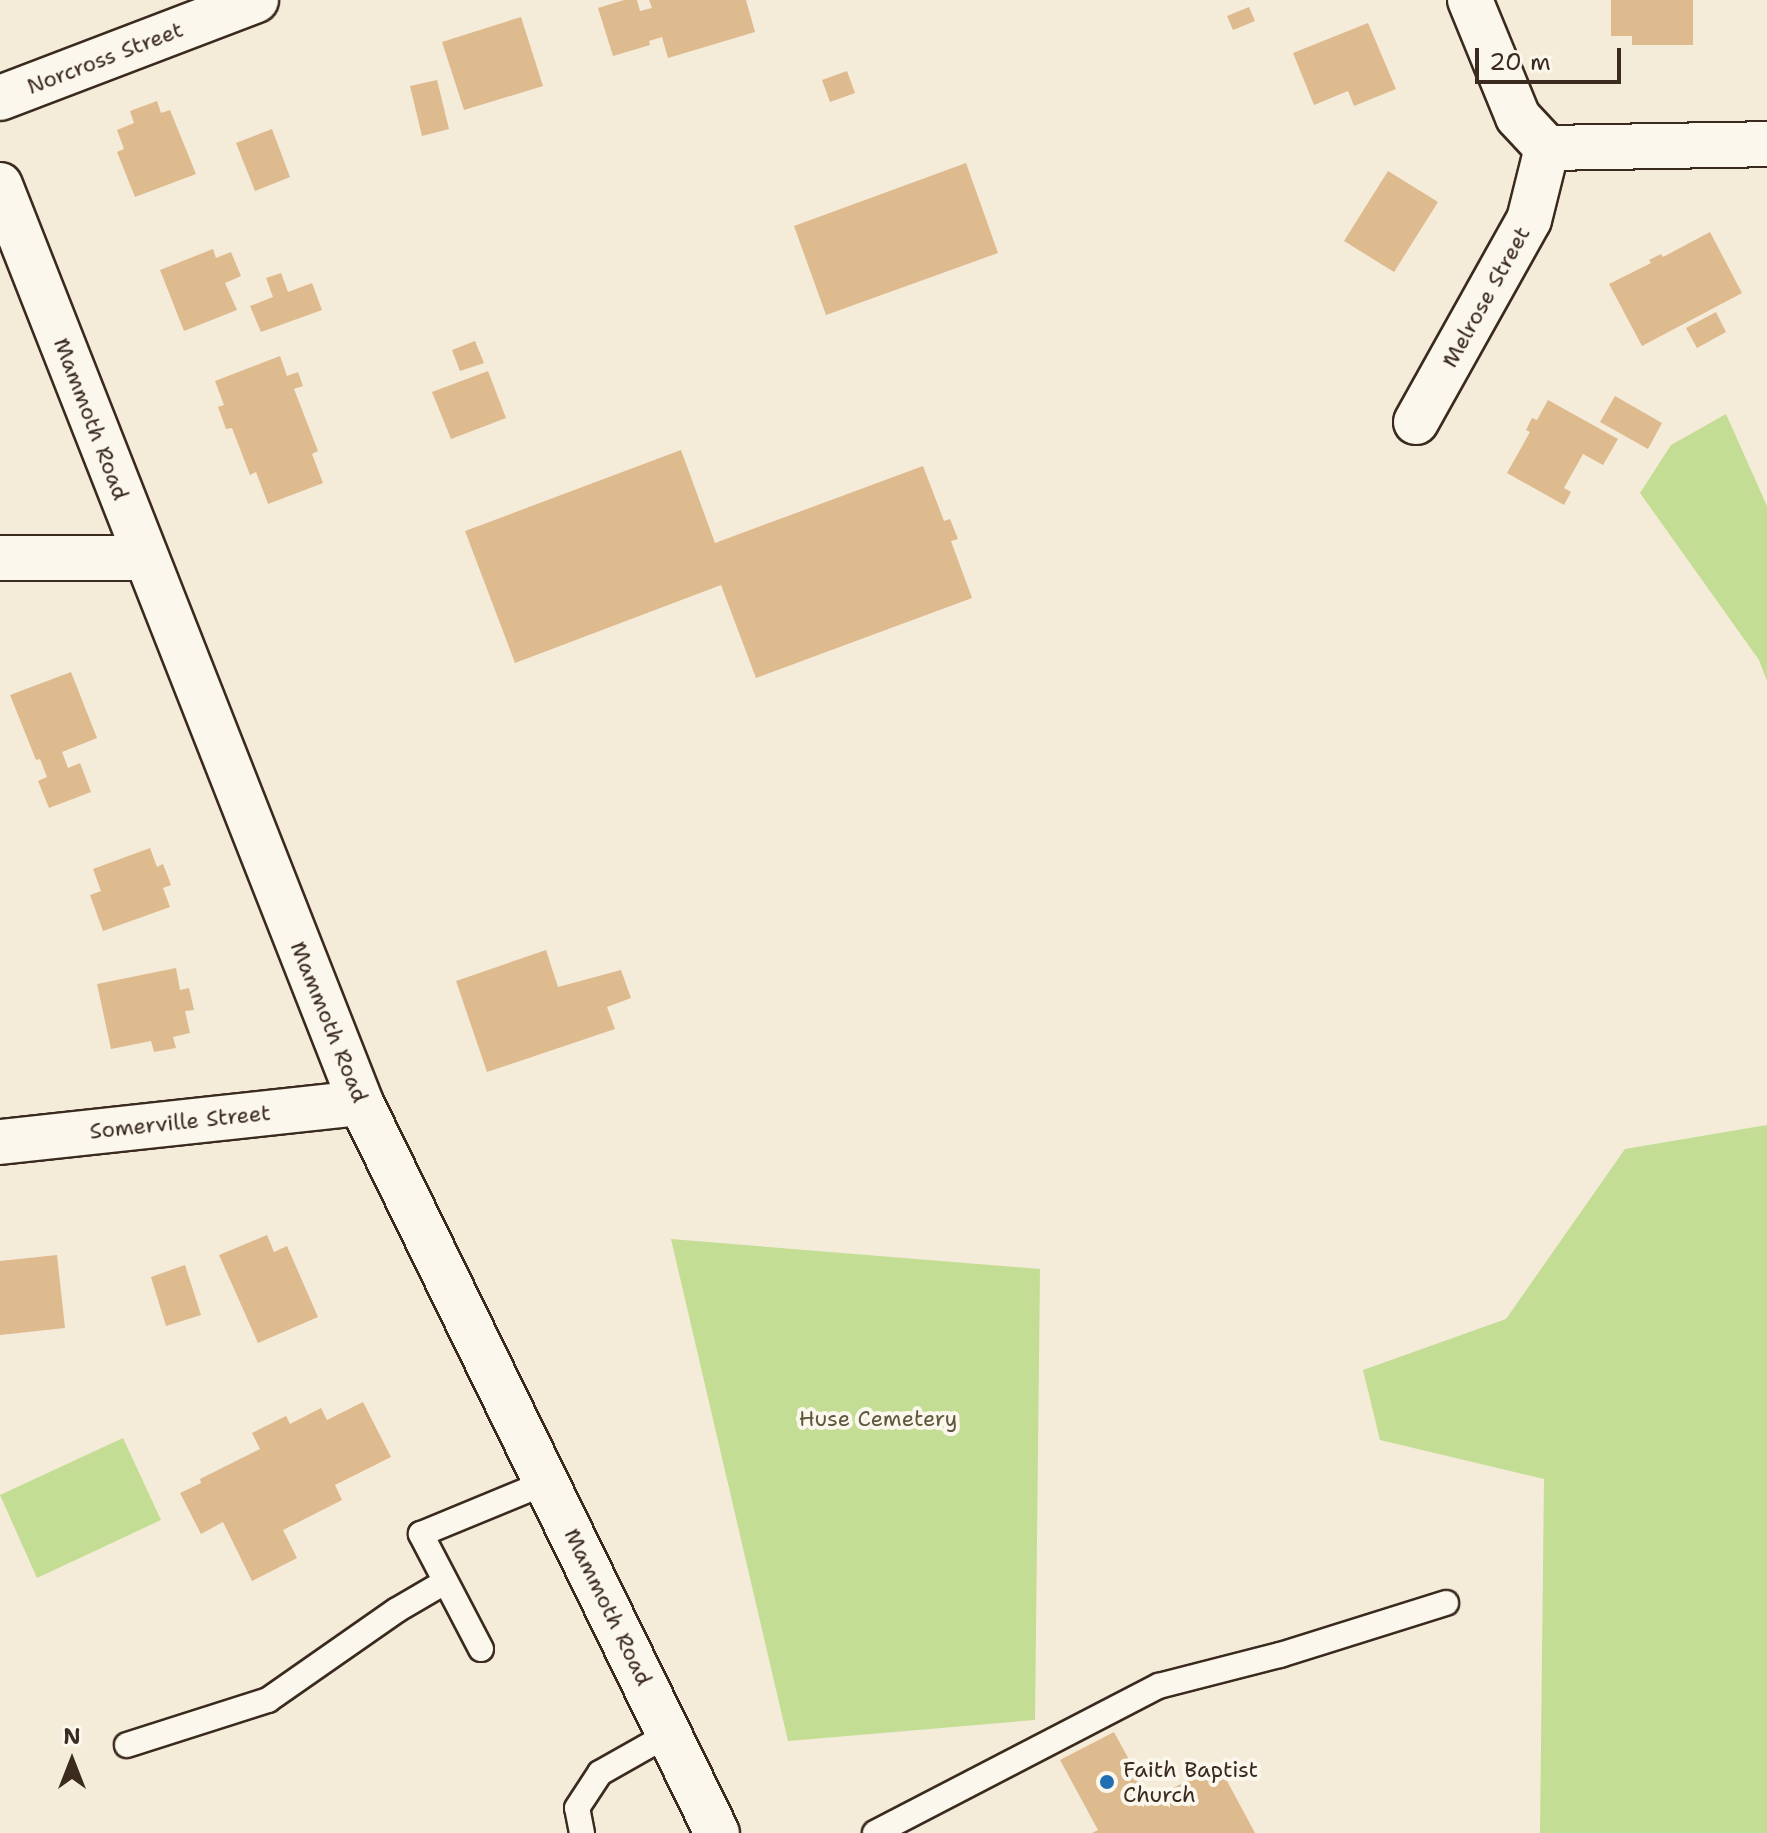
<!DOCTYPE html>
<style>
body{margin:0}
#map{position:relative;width:1767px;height:1833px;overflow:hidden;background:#f5ebd9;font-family:"Shantell Sans",sans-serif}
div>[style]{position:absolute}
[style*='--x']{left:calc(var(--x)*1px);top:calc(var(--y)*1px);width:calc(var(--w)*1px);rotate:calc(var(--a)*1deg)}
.green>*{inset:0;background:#c4dd94}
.building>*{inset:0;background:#deba8f}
.roads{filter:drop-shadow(2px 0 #3b2a1e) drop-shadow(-2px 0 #3b2a1e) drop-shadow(0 2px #3b2a1e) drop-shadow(0 -2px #3b2a1e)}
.lane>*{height:24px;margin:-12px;padding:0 12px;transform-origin:12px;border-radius:12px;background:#fbf7ec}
.street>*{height:44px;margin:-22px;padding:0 22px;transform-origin:22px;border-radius:22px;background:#fbf7ec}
.secondary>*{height:44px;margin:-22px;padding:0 22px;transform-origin:22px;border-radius:22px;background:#fbf7ec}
.dots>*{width:22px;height:22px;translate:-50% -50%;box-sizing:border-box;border:4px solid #fbf7ec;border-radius:50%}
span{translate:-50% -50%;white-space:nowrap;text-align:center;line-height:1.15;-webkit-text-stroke:8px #fbf7ec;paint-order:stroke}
.street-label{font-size:22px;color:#3b2a1e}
.park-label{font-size:22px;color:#5d573c}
.poi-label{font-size:22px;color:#3b2a1e}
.left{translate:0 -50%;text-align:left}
.north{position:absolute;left:32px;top:1721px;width:80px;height:80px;-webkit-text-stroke:6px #fbf7ec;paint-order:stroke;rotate:0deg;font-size:22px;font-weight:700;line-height:32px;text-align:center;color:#3b2a1e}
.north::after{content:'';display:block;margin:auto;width:28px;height:36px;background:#3b2a1e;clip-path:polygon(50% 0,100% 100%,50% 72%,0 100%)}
.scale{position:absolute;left:1475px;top:48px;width:146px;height:36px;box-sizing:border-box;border:4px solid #3b2a1e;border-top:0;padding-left:10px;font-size:24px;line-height:28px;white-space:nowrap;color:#3b2a1e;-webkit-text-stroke:6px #fbf7ec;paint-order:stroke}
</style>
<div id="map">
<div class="green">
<i style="clip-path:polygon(1726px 414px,1767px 506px,1767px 681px,1759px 660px,1640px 493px,1671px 445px)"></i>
<i style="clip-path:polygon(1767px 1125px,1767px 1833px,1540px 1833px,1544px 1479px,1380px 1440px,1363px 1370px,1506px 1319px,1625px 1149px)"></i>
<i style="clip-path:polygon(671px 1239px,1040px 1269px,1035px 1720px,788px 1741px)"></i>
<i style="clip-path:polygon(123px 1438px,161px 1520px,37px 1578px,0 1495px)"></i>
</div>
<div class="building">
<i style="clip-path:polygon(624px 0,637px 0,640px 11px,652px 8px,649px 0,746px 0,755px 32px,668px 58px,662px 37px,649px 41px,650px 45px,613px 56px,598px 8px)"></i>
<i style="clip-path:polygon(1611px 0,1693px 0,1693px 45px,1632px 45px,1632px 36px,1611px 36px)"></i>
<i style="clip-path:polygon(1249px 7px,1255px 21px,1233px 30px,1227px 16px)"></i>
<i style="clip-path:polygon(521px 17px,543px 86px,464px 110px,442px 42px)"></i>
<i style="clip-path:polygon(1368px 23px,1396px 89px,1354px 106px,1348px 91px,1314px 105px,1293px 53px)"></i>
<i style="clip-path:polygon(847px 71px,855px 93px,830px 102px,822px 80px)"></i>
<i style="clip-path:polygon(437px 80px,449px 129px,422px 136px,410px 86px)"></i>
<i style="clip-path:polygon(157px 101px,161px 113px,170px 110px,196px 174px,135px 197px,117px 152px,124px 149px,117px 130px,134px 123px,130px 111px)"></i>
<i style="clip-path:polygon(272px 129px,290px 177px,255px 191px,236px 143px)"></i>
<i style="clip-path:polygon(966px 163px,998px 253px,826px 315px,794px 226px)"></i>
<i style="clip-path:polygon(1388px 171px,1438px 202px,1394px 272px,1344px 241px)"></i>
<i style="clip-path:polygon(1710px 232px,1742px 293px,1642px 346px,1609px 284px,1651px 263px,1649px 260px,1661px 254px,1663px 257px)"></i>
<i style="clip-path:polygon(213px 249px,216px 258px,231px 252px,241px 276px,225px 283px,237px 310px,184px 331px,160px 270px)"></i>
<i style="clip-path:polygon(281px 273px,288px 292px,312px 283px,322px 310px,261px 332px,250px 306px,273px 297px,266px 278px)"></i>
<i style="clip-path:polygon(1716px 312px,1726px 332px,1697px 348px,1686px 328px)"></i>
<i style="clip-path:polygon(475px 341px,484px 363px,460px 371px,452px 350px)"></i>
<i style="clip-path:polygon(280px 356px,287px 376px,298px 372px,303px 386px,294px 389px,318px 451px,312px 454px,323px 483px,268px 504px,256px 472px,250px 475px,232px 428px,226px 429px,218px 407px,224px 405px,215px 381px)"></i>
<i style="clip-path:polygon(488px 371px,506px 418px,451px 439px,432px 392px)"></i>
<i style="clip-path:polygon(1615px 396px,1662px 423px,1648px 449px,1600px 422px)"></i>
<i style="clip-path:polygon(1548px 400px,1618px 439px,1603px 465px,1583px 454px,1564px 488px,1571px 492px,1564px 505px,1507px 473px,1530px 432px,1526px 430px,1532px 418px,1537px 420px)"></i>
<i style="clip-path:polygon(681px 450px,715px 543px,923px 466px,944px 521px,950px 519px,958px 539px,951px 541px,972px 598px,756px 678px,721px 585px,515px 663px,465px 531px)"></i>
<i style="clip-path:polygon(71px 672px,97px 738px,62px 752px,68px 768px,80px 763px,91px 792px,49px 808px,38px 781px,47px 777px,40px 759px,36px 760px,10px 695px)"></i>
<i style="clip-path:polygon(150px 848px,157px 867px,163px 864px,171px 885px,163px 888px,170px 907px,103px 931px,90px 895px,101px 891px,93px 869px)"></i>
<i style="clip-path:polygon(546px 950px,558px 987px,621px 970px,631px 998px,607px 1007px,615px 1029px,487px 1072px,456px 981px)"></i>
<i style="clip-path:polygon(176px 968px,180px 990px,189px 988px,194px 1010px,185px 1011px,190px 1033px,173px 1037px,176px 1048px,154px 1052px,151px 1041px,111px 1049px,97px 984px)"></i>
<i style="clip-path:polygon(267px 1235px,274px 1252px,287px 1246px,318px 1317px,258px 1343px,219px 1255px)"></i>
<i style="clip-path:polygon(57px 1255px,65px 1328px,0 1335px,0 1261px)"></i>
<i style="clip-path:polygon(185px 1265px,201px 1315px,166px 1326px,151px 1277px)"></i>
<i style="clip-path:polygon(363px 1402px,391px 1457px,335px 1485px,342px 1500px,283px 1530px,297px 1558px,252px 1581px,223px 1522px,201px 1534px,180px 1493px,201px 1483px,200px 1479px,260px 1449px,252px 1433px,286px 1416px,290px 1424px,321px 1408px,327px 1420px)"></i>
<i style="clip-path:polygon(1114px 1732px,1151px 1800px,1218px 1764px,1255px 1833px,1092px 1833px,1098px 1830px,1060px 1760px)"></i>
</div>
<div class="roads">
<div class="lane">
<i style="--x:481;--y:1649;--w:130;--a:-117.6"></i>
<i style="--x:421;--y:1534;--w:136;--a:-22.4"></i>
<i style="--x:127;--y:1745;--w:148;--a:-17.7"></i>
<i style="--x:268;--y:1700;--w:157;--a:-34.9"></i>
<i style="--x:397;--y:1610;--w:56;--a:-30.3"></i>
<i style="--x:582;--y:1833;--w:25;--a:-101"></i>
<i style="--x:577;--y:1808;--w:42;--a:-56.7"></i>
<i style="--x:600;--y:1773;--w:79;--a:-29.5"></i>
<i style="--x:875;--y:1833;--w:320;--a:-27.4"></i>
<i style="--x:1159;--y:1686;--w:125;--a:-14.4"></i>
<i style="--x:1280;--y:1655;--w:174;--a:-17.4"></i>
</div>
<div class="street">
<i style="--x:1470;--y:0;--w:126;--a:67.7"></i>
<i style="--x:1518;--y:117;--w:42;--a:46.9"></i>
<i style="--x:0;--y:98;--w:274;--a:-20.9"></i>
<i style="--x:1547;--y:148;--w:220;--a:-1"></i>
<i style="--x:1416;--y:422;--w:231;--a:-60.8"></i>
<i style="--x:1529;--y:220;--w:74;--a:-76"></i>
<i style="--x:0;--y:558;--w:145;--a:0"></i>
<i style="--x:0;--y:1142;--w:363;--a:-6.2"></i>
</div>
<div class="secondary">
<i style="--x:0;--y:185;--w:986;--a:68.53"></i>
<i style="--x:361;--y:1103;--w:812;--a:64"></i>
</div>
</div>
<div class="dots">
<i style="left:1107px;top:1782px;background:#1f6fb2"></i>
</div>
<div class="street-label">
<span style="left:105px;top:58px;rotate:-21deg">Norcross Street</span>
<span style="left:1486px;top:297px;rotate:-61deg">Melrose Street</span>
<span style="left:91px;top:419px;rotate:69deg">Mammoth Road</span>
<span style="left:329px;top:1022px;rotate:68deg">Mammoth Road</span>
<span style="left:180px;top:1122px;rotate:-6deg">Somerville Street</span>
<span style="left:608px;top:1607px;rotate:64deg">Mammoth Road</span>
</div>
<div class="park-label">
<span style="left:878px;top:1419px">Huse Cemetery</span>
</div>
<div class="poi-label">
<span class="left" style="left:1123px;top:1782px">Faith Baptist<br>Church</span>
</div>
<div class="north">N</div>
<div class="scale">20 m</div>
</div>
